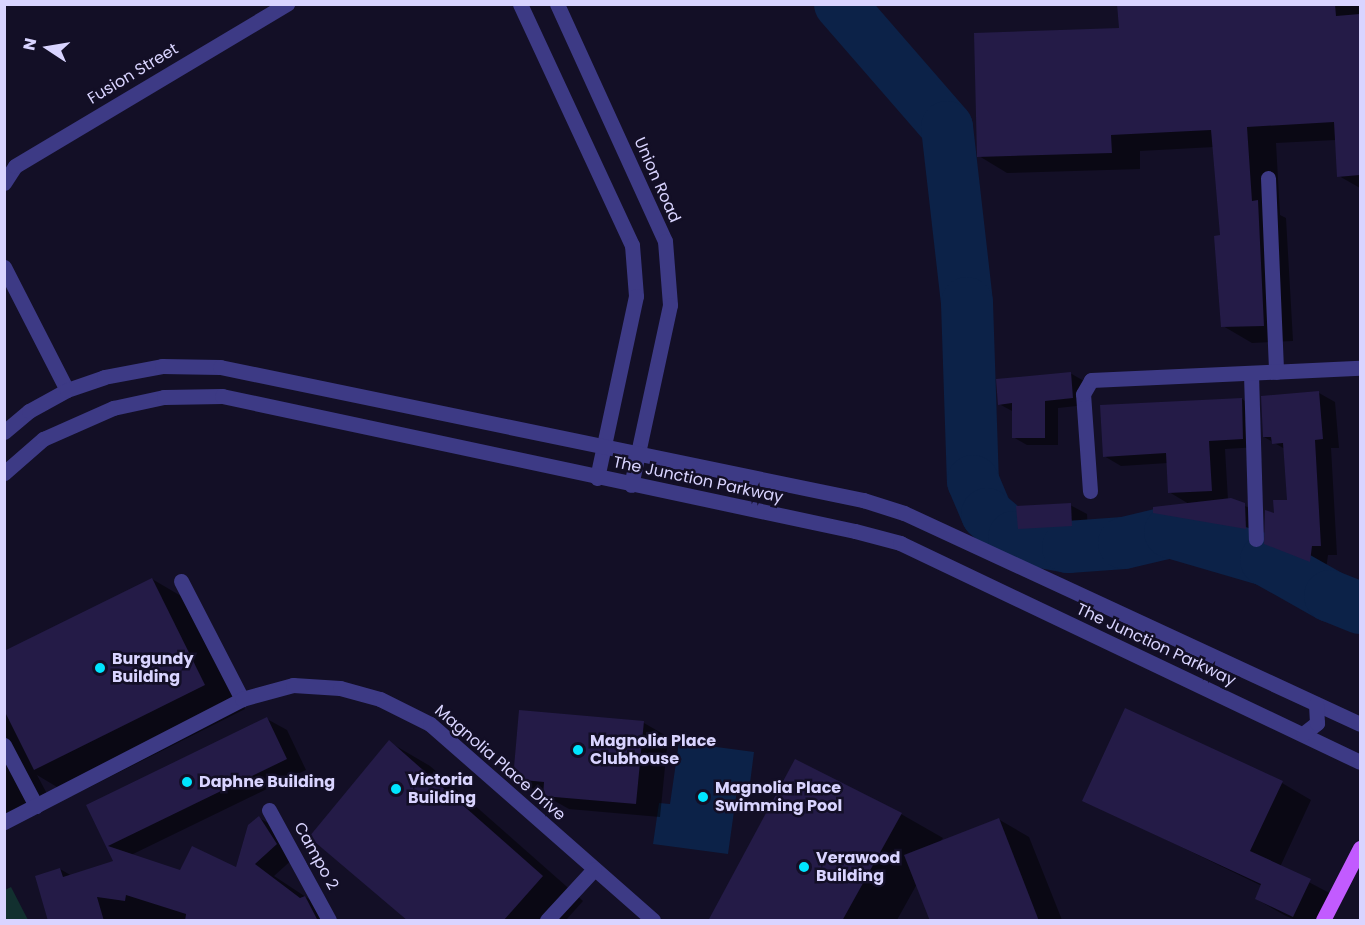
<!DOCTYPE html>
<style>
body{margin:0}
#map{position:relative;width:1365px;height:925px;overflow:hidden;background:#130f26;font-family:Poppins,sans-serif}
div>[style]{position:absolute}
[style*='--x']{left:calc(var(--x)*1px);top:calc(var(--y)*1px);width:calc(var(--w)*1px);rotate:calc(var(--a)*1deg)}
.green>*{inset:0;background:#12302f}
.water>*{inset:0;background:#0c2248}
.shadow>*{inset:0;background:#0007}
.river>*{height:52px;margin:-26px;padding:0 26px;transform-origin:26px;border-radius:26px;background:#0c2248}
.building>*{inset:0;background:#241b47}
.minor>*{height:15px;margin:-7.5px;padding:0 7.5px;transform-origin:7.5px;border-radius:7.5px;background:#3d3a85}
.major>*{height:15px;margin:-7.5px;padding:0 7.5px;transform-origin:7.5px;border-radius:7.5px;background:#c25bff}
.dots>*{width:16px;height:16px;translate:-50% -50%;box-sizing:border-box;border:3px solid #130f26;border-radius:50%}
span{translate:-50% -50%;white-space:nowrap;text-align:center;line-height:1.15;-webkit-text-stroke:5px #130f26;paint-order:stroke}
.street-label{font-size:16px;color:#d9d4ff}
.poi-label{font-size:16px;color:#d9d4ff;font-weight:700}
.left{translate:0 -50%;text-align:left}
.frame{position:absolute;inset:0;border:6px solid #d9d4ff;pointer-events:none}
.north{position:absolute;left:18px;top:18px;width:60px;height:60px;-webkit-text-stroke:4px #130f26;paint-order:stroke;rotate:282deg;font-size:16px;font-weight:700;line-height:24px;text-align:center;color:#d9d4ff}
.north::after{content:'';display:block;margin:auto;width:21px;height:27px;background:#d9d4ff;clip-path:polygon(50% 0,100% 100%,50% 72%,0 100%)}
</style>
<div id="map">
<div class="green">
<i style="clip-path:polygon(11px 887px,28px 920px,5px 920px,5px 890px)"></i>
</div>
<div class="water">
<i style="clip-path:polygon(679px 742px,754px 752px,749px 791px,737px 790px,728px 854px,653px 844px,659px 803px,670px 804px)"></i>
</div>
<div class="shadow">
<i style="clip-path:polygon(1119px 4px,1360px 4px,1360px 188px,1339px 176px,1336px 140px,1276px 143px,1280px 215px,1286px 218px,1293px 341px,1252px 343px,1223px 326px,1221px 237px,1214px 147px,1140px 151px,1140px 169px,1007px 173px,979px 156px,1120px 30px)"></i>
<i style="clip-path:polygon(1070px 373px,1084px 381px,1086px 405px,1058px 408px,1058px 445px,1027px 445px,1013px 437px,1014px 412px,999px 404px)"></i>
<i style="clip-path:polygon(1319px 393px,1335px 402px,1339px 448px,1331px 448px,1337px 555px,1328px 555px,1326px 570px,1266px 543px,1276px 516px,1289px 501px,1285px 449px,1264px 437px)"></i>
<i style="clip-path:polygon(1242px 399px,1258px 409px,1259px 447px,1225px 449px,1228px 500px,1253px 509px,1253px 533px,1162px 517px,1154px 512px,1189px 504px,1169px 492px,1168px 463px,1121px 466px,1104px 456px)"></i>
<i style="clip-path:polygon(1070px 505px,1087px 514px,1088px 535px,1035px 538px,1019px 529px)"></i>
<i style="clip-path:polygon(152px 579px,193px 603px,245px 709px,72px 796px,37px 775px,53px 805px,4px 829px,4px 652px)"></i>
<i style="clip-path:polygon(521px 711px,644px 723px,668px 737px,660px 817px,569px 809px,514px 778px)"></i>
<i style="clip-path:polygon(267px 719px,287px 730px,306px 770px,131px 855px,181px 872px,236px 869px,259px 818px,279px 829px,296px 856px,274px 876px,324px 909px,331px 920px,51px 920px,60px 869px,72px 876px,115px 862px,88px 805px)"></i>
<i style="clip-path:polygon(389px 742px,430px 766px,583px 901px,566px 920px,411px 920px)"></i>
<i style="clip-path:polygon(1282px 783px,1311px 800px,1280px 867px,1339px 898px,1329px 920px,1296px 920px,1286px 916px,1256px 899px,1262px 886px,1084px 800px)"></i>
<i style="clip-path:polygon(901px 814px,943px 838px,940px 842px,998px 819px,1029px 837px,1062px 920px,932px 920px,917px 884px,897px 920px,711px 920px)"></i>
</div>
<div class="river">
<i style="--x:840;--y:4;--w:163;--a:49"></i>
<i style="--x:947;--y:127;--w:177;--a:83.5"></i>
<i style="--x:967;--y:303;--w:178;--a:88.1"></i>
<i style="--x:973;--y:481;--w:36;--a:67"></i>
<i style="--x:987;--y:514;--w:35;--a:40"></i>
<i style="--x:1014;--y:537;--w:55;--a:10.5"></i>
<i style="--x:1068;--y:547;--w:56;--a:-4.1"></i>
<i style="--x:1124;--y:543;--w:47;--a:-13.4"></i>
<i style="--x:1170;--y:532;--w:100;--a:16.3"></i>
<i style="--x:1266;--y:560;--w:73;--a:29.4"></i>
<i style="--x:1330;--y:596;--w:32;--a:22"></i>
</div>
<div class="building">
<i style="clip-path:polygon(1117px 4px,1335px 4px,1336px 16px,1360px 14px,1360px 175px,1337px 177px,1334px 122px,1247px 127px,1252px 201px,1258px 200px,1264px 326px,1221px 327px,1214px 236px,1220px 235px,1211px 130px,1111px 135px,1112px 153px,977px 157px,974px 33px,1119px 28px)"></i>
<i style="clip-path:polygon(1071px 372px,1073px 398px,1045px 401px,1045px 438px,1012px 438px,1012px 403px,998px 405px,996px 379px)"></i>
<i style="clip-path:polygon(1319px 391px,1323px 439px,1315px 440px,1321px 546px,1312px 546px,1310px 562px,1264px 544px,1265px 510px,1274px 513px,1273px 500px,1287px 500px,1283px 443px,1272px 444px,1271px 437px,1263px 437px,1261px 396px)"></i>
<i style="clip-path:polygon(1242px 398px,1243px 439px,1209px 441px,1212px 491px,1168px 493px,1166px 453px,1103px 457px,1100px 405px)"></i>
<i style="clip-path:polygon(1231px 498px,1245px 503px,1246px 529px,1153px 513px,1153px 507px)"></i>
<i style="clip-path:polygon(1071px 503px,1072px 526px,1018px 529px,1016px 506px)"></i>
<i style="clip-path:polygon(152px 578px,205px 685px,34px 770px,4px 710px,4px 651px)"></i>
<i style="clip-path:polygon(1125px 708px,1283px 781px,1250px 851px,1311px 879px,1293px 917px,1255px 899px,1261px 884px,1082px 801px)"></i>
<i style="clip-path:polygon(519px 710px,644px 721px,636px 804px,543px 796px,544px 782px,513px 779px)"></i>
<i style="clip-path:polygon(267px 717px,287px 759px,108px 846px,180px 870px,192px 846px,236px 867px,248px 825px,259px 816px,277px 844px,255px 864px,300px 898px,305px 896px,318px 921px,185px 921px,186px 914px,126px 895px,125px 901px,97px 897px,104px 921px,48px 921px,35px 876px,60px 868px,63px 877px,113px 861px,86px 805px)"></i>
<i style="clip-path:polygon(389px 740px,543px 876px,503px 921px,408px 921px,309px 837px)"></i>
<i style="clip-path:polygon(795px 759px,902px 813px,842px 921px,708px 921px)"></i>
<i style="clip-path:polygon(999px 818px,1039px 921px,930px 921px,904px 855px)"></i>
</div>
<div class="minor">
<i style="--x:520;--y:4;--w:266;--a:65.1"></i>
<i style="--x:632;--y:245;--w:51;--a:85.5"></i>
<i style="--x:636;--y:296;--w:186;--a:102.1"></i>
<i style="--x:557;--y:4;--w:260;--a:65.5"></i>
<i style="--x:665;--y:241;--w:64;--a:85.5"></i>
<i style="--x:670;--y:305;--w:184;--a:102.2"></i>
<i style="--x:1268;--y:178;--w:194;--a:87.6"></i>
<i style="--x:4;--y:183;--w:20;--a:-57"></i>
<i style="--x:15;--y:166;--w:317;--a:-30.8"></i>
<i style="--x:4;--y:267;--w:138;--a:62.9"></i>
<i style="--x:1251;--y:374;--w:165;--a:88.3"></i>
<i style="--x:4;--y:432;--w:33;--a:-40"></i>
<i style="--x:29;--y:411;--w:43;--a:-28.9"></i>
<i style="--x:67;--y:390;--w:39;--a:-19"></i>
<i style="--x:104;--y:377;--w:59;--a:-10.7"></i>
<i style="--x:162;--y:366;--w:58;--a:1"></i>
<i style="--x:220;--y:367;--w:657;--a:11.69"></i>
<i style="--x:863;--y:500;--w:43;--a:17.6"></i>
<i style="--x:904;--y:513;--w:502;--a:24.83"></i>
<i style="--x:4;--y:473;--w:52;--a:-41.1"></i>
<i style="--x:43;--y:439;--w:77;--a:-23.9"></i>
<i style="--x:113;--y:408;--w:52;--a:-12.2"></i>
<i style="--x:164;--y:397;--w:58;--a:-1"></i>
<i style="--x:222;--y:396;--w:647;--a:12.04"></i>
<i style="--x:855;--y:531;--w:47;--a:14.9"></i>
<i style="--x:900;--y:543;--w:509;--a:25.46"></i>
<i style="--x:1090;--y:491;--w:97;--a:-94.1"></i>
<i style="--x:1083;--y:394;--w:16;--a:-60"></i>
<i style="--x:1091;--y:380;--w:269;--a:-2.6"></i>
<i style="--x:181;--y:581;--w:133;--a:62.7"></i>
<i style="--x:1303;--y:734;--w:18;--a:-38"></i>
<i style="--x:1317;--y:723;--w:19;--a:-93"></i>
<i style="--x:4;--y:745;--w:69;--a:62.3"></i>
<i style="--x:269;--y:810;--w:125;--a:61.4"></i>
<i style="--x:4;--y:822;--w:268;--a:-27.3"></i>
<i style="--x:242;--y:699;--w:53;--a:-15.4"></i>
<i style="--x:293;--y:685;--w:47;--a:3.7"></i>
<i style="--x:340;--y:688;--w:41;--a:15.4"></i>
<i style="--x:380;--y:699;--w:56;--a:26.6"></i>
<i style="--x:430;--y:724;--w:297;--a:41.3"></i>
<i style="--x:547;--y:920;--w:69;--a:-47.3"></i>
</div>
<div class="major">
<i style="--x:1323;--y:920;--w:81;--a:-62.8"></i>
</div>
<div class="dots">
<i style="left:100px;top:668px;background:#00e5ff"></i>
<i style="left:578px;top:750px;background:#00e5ff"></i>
<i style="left:187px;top:782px;background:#00e5ff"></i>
<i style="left:396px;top:789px;background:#00e5ff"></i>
<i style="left:703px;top:797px;background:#00e5ff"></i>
<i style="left:804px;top:867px;background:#00e5ff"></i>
</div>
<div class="street-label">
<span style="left:133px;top:74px;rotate:-31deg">Fusion Street</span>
<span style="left:657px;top:180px;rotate:66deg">Union Road</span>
<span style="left:698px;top:480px;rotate:12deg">The Junction Parkway</span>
<span style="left:1156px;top:645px;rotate:25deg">The Junction Parkway</span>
<span style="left:500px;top:763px;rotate:41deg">Magnolia Place Drive</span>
<span style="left:316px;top:856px;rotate:61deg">Campo 2</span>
</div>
<div class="poi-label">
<span class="left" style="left:112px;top:668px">Burgundy<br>Building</span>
<span class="left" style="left:590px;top:750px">Magnolia Place<br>Clubhouse</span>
<span class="left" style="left:408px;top:789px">Victoria<br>Building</span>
<span class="left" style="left:199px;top:782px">Daphne Building</span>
<span class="left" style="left:715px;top:797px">Magnolia Place<br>Swimming Pool</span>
<span class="left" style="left:816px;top:867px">Verawood<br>Building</span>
</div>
<div class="frame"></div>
<div class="north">N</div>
</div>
